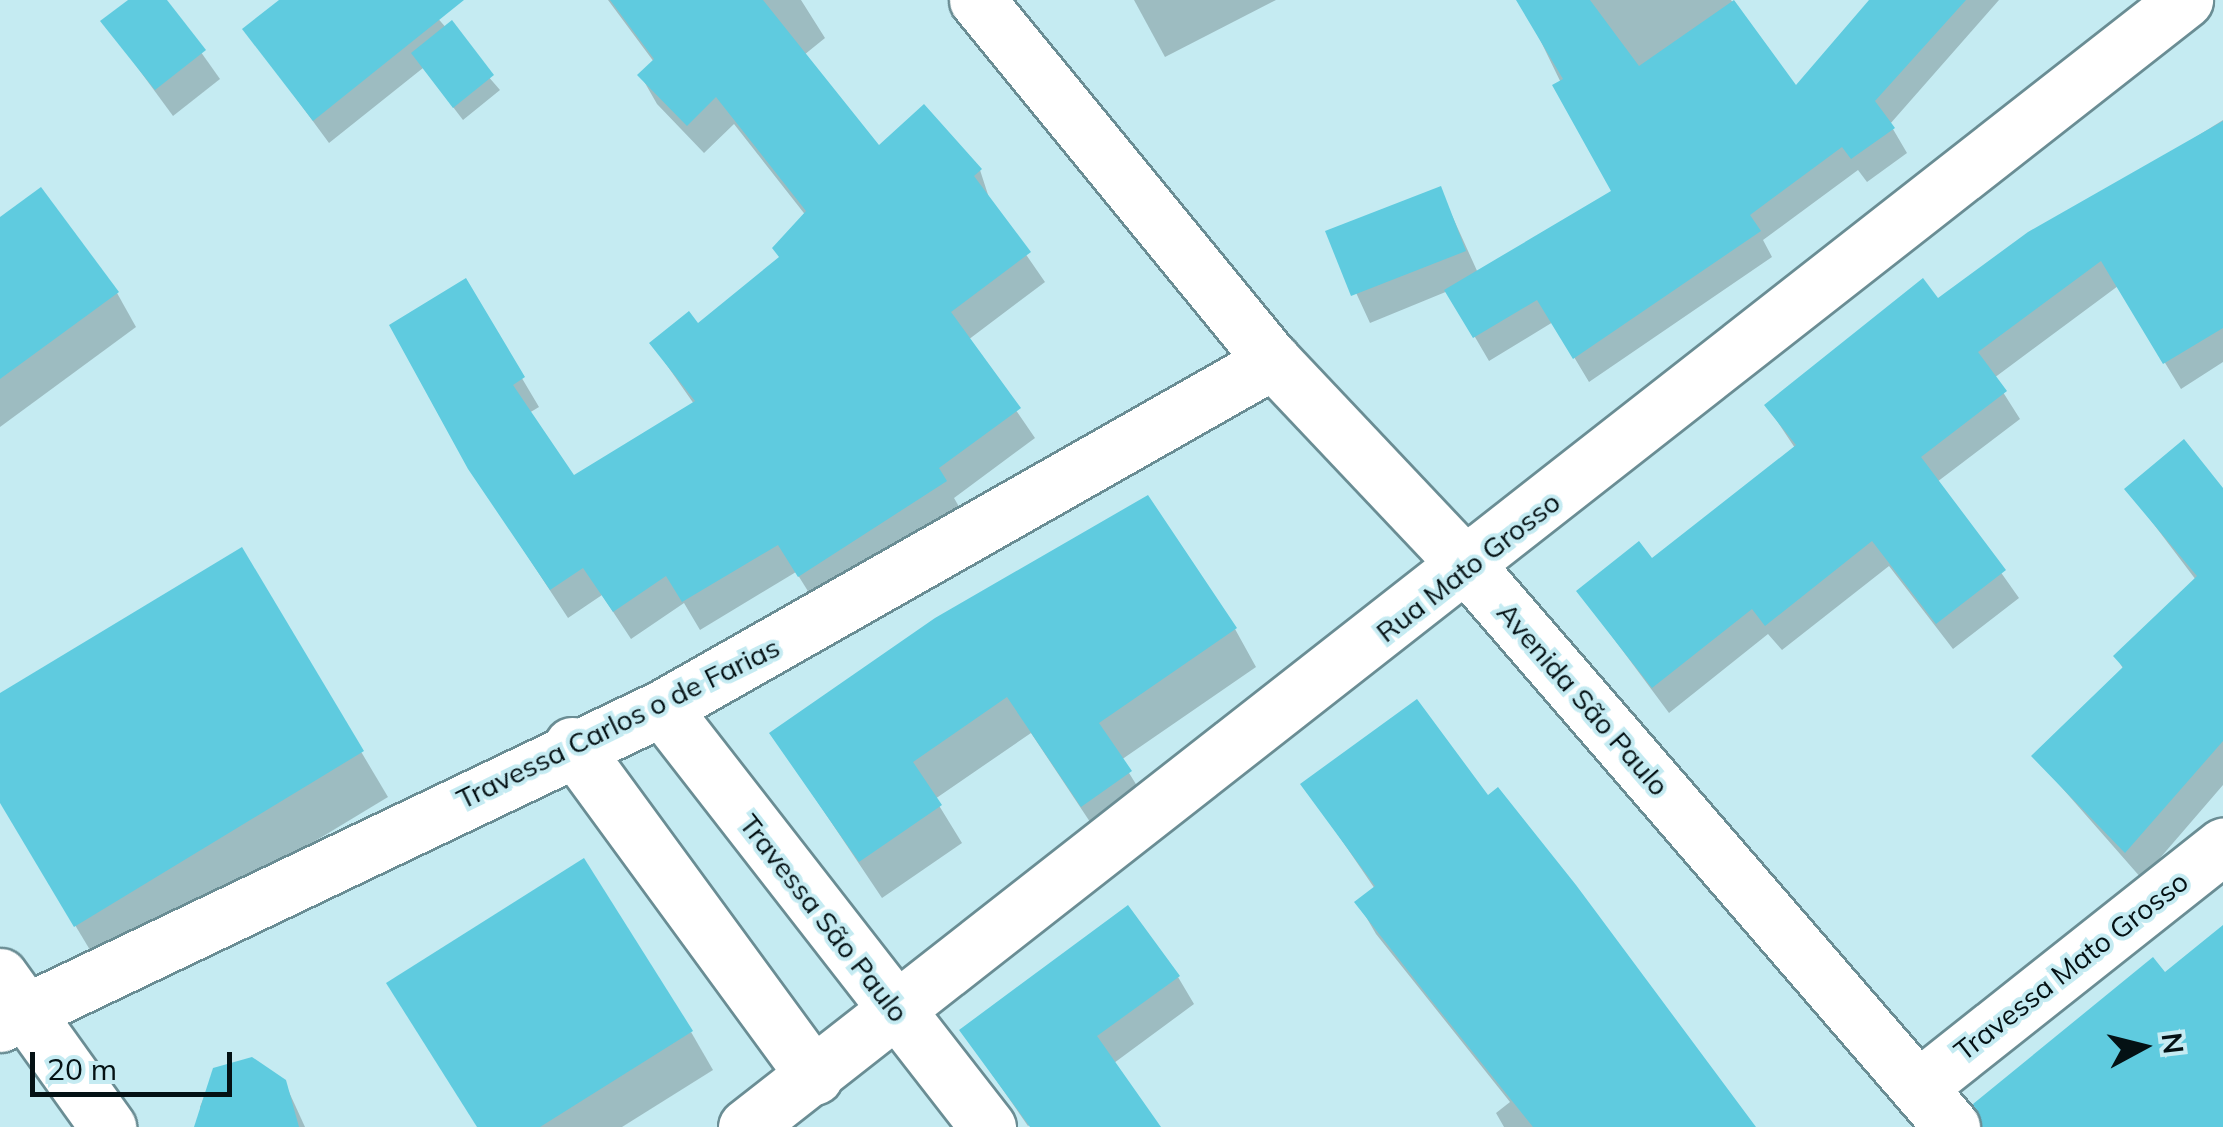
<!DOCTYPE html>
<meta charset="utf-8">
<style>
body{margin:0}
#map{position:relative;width:2223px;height:1127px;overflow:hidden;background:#c5ebf2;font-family:Mulish,sans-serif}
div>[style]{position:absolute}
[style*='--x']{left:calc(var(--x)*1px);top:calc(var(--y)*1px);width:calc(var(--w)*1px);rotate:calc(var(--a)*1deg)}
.shadow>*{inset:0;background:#0003}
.building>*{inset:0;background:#5fcbdf}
.roads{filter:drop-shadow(2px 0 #6a8d94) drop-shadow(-2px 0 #6a8d94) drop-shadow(0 2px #6a8d94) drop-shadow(0 -2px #6a8d94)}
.street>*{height:55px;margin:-27.5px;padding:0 27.5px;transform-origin:27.5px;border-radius:27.5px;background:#fff}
.secondary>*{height:55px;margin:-27.5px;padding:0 27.5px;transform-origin:27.5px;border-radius:27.5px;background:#fff}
span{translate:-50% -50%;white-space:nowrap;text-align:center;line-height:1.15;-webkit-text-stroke:8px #c5ebf2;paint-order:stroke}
.street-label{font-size:28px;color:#041114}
.north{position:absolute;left:2093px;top:997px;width:100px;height:100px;-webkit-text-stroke:8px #c5ebf2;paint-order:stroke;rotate:83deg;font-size:28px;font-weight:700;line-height:40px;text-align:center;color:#041114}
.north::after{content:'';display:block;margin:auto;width:35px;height:45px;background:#041114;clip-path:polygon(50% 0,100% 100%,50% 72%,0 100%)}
.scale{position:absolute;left:30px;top:1052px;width:202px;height:45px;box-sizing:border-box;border:5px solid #041114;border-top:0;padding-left:12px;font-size:30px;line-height:35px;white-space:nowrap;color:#041114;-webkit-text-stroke:8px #c5ebf2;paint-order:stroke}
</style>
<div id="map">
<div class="shadow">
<i style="clip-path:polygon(132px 0,164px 0,220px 79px,173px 116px,104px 22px)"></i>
<i style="clip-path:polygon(283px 0,422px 0,500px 90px,463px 120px,423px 68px,329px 143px,245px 29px)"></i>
<i style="clip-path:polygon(608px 0,801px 0,825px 38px,804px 55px,879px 149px,980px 170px,991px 204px,1045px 282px,968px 340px,1035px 438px,954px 498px,961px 510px,816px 604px,796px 572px,700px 630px,684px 603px,631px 639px,602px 595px,568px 618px,470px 468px,465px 282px,539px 407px,529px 413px,573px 478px,694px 404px,652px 344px,698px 327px,780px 259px,807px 217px,734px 124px,704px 153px,657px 104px,641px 76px,654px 62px)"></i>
<i style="clip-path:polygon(1134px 0,1276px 0,1165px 57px)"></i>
<i style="clip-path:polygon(1558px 0,1731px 0,1796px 89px,1872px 0,1999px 0,1890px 124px,1907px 153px,1867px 182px,1858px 170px,1763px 240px,1772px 257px,1589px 382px,1553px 322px,1489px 361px,1448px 291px,1370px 323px,1328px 232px,1440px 189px,1478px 273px,1614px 192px,1529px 17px)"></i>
<i style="clip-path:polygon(2223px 120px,2223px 362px,2181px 389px,2118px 286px,1994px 378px,2020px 419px,1937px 482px,2019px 598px,1953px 649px,1889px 566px,1782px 650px,1768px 634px,1669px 713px,1579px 592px,1651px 562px,1795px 448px,1767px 406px)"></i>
<i style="clip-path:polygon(0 220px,117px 293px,136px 327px,0 427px)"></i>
<i style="clip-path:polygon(2127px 489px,2223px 492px,2223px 785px,2142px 879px,2034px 756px,2124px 670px,2116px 657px,2196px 580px)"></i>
<i style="clip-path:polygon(241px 550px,388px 797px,102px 970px,0 800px,0 696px)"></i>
<i style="clip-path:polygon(1235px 629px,1256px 667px,1121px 760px,1152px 810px,1104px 843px,1031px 733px,935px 799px,962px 843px,882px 898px,772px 734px)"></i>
<i style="clip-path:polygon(1304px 785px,1487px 799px,1750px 1127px,1504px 1127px,1496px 1113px,1510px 1102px,1376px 934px,1358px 903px,1375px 889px)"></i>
<i style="clip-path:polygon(1178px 977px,1194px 1004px,1114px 1063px,1158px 1127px,1044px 1127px,1038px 1119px,1028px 1126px,962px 1031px)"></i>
<i style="clip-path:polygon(691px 1032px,713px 1070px,622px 1127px,478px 1127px)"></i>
<i style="clip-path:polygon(215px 1070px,284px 1081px,305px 1127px,206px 1127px,200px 1107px)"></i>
</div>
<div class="building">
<i style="clip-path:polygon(128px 0,167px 0,206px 50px,155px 90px,100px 21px)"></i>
<i style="clip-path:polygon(279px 0,464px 0,313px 121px,242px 29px)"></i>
<i style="clip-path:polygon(610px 0,763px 0,879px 145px,924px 104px,982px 169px,974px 176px,1031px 252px,951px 312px,1021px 408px,939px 468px,947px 481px,798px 577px,778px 545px,682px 602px,666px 576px,613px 612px,583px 568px,550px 590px,468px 469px,389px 325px,466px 278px,525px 377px,513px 385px,574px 475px,695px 401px,649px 343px,689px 311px,698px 323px,779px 257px,772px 248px,806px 211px,716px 97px,687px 126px,637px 75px,654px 59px)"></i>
<i style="clip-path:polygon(1516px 0,1590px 0,1639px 66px,1734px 0,1796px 85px,1869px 0,1966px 0,1875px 101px,1895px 128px,1851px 159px,1842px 147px,1750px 215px,1761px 231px,1573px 359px,1537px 300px,1473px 338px,1444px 290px,1611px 191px,1552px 85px,1563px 79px)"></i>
<i style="clip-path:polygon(452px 20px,494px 75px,453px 108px,411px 53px)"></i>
<i style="clip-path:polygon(2223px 121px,2223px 328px,2163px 364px,2101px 261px,1978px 352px,2007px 391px,1921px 457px,2006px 570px,1936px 624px,1872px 541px,1765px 626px,1752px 609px,1652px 688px,1576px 591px,1639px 541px,1652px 558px,1796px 445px,1764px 405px,1923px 278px,1938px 298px,2028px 232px)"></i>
<i style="clip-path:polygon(1441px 186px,1466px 251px,1351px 296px,1325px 231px)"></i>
<i style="clip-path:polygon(41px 187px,119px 292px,0 379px,0 217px)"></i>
<i style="clip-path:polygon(2184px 439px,2223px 488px,2223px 741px,2125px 853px,2031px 756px,2123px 667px,2113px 656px,2197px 576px,2124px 489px)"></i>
<i style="clip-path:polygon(1148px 495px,1237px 628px,1099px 723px,1132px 771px,1081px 807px,1007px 697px,913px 762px,942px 805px,859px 862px,769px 733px,935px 618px)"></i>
<i style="clip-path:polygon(242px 547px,364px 751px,74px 927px,0 803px,0 693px)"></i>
<i style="clip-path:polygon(1417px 699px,1488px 795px,1498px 787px,1576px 885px,1756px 1127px,1533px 1127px,1431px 1000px,1354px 902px,1375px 886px,1300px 784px)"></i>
<i style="clip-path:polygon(584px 858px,693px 1031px,540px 1127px,477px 1127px,386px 983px)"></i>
<i style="clip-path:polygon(1128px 905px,1180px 976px,1097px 1036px,1161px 1127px,1030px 1127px,959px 1030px)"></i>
<i style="clip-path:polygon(2223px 925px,2223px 1127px,1982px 1127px,1973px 1104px,2153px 957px,2165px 972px)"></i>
<i style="clip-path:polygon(252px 1057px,286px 1080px,299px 1127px,194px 1127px,213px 1068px)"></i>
</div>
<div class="roads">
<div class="street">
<i style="--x:977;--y:0;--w:467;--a:50.7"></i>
<i style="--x:1273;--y:361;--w:284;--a:46.6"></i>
<i style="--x:1468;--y:567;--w:740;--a:49.16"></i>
<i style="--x:662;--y:708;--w:531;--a:52.12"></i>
<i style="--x:572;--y:745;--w:411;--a:53.8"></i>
<i style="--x:0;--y:976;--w:186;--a:54.4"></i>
<i style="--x:0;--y:1024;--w:734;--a:-25.52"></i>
<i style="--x:662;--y:708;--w:703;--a:-29.59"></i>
<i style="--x:1920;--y:1086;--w:387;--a:-38.4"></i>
</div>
<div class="secondary">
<i style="--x:746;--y:1127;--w:1828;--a:-38.07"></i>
</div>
</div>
<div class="street-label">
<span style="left:1468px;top:567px;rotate:-38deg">Rua Mato Grosso</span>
<span style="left:1583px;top:699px;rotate:49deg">Avenida São Paulo</span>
<span style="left:618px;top:723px;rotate:-26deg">Travessa Carlos o de Farias</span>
<span style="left:824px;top:918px;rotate:52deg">Travessa São Paulo</span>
<span style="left:2071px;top:966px;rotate:-38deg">Travessa Mato Grosso</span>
</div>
<div class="north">N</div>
<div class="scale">20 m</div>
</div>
